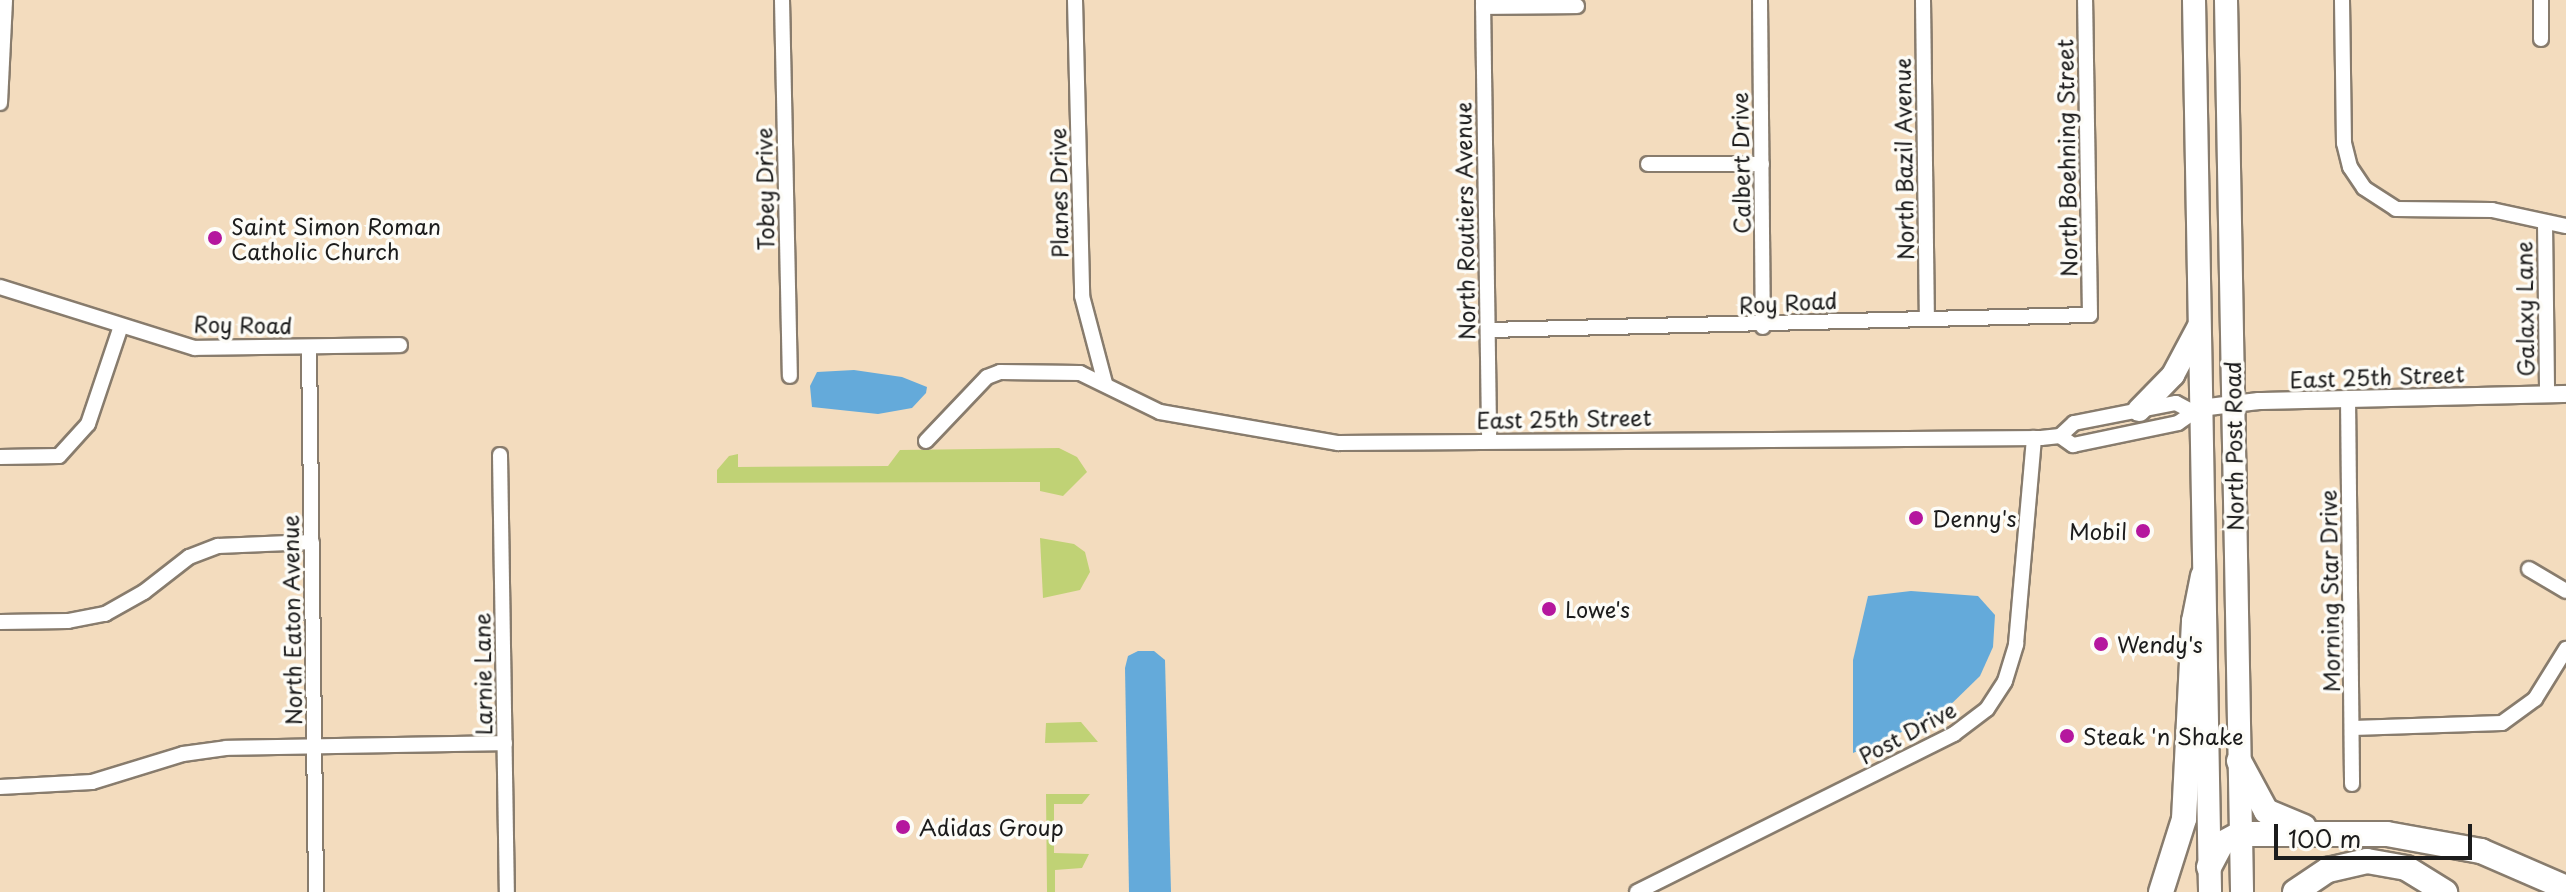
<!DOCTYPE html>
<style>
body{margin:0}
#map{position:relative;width:2566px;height:892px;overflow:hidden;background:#f3dcbe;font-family:"Playpen Sans",sans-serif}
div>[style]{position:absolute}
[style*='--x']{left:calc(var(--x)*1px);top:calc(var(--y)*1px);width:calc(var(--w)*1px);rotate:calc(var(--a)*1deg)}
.green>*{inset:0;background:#c0d275}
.water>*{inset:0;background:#64aada}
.roads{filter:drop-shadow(2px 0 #887c6d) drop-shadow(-2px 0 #887c6d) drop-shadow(0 2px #887c6d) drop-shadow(0 -2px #887c6d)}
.minor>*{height:14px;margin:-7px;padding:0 7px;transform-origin:7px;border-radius:7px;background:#fff}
.tertiary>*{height:16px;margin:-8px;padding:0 8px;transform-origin:8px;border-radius:8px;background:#fff}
.primary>*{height:22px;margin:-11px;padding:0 11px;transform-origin:11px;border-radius:11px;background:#fff}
.motorway>*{height:24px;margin:-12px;padding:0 12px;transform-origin:12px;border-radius:12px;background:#fff}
.dots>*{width:22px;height:22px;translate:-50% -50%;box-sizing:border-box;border:4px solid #fdfcf7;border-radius:50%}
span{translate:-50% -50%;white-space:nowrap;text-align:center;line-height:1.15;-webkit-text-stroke:7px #fdfcf7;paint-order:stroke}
.street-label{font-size:22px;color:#1c1c1c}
.poi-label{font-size:22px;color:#1c1c1c}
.left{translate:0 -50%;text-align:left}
.right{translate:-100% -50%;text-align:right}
.scale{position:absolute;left:2274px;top:824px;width:198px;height:36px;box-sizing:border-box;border:4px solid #1c1c1c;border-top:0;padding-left:10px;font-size:24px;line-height:28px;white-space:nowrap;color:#1c1c1c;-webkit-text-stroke:6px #fdfcf7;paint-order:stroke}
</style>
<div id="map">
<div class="green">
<i style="clip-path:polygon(1059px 448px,1077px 457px,1087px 472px,1063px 496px,1040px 491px,1040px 482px,717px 483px,717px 470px,729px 456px,738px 454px,738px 467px,888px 466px,900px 450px)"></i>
<i style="clip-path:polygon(1040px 538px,1074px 544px,1085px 552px,1090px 572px,1080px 590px,1043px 598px)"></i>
<i style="clip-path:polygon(1081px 722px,1098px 742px,1045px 743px,1046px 723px)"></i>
<i style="clip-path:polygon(1046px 794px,1090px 794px,1082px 804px,1054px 804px,1054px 853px,1089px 854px,1082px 868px,1055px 870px,1055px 892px,1047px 892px)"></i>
</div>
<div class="water">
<i style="clip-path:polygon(854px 370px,902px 377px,927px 387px,926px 393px,912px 408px,878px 414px,812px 407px,810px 386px,817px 372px)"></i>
<i style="clip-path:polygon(1911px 591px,1978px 596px,1995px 615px,1993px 647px,1980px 676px,1939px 716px,1853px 753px,1853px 660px,1868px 596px)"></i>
<i style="clip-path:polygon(1138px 651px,1154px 651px,1165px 660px,1171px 892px,1129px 892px,1125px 668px,1128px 656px)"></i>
</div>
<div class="roads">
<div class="minor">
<i style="--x:782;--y:0;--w:376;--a:88.8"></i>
<i style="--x:1075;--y:0;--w:296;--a:88.6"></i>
<i style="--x:1082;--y:296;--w:90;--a:75.2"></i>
<i style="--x:1483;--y:0;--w:441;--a:89.2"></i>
<i style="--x:1760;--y:0;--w:327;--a:89.5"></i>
<i style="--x:1923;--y:0;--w:317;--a:89.3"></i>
<i style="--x:2342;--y:0;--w:143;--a:89.2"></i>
<i style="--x:2344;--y:143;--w:25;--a:76"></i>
<i style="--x:2350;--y:167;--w:25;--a:56"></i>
<i style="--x:2364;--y:188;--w:38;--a:33"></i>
<i style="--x:2396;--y:209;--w:96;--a:0.6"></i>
<i style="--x:2492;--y:210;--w:76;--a:12.2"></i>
<i style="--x:1483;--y:7;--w:94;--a:-0.6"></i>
<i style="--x:2541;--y:39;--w:39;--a:-90"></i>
<i style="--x:0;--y:103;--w:103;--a:-87.2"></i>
<i style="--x:1648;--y:164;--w:114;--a:0"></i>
<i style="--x:2545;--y:223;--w:171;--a:89.3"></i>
<i style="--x:0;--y:287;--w:204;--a:17.4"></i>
<i style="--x:195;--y:348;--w:205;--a:-0.8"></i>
<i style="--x:1488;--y:330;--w:602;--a:-1.43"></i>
<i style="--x:2090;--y:315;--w:315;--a:-90.9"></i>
<i style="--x:309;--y:347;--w:545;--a:89.26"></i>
<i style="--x:2348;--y:398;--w:386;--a:89.4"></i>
<i style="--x:2060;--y:436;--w:16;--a:35"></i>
<i style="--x:2073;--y:445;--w:107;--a:-11.8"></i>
<i style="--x:2178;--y:423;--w:24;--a:-35"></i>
<i style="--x:926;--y:441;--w:88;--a:-46.4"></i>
<i style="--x:987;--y:377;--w:14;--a:-21"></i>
<i style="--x:1000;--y:372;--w:80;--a:0.7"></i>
<i style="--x:1080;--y:373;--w:89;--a:26"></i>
<i style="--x:1160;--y:412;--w:181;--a:9.9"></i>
<i style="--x:1338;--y:443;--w:703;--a:-0.41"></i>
<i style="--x:2041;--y:438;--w:19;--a:-6"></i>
<i style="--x:2060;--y:436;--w:19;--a:-43"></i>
<i style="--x:2074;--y:423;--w:104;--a:-11.1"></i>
<i style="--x:2176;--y:403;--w:17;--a:28"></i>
<i style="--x:500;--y:455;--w:437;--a:89.1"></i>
<i style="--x:0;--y:457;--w:59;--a:-1"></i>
<i style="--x:59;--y:456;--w:43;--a:-47.8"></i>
<i style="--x:88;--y:424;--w:103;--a:-71.4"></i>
<i style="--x:2529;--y:569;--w:43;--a:30.7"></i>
<i style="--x:0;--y:622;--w:68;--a:-0.8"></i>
<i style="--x:68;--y:621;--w:38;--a:-11"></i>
<i style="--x:105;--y:614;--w:45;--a:-29.4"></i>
<i style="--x:144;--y:592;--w:57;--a:-37.9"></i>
<i style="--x:189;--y:557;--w:31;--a:-21"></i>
<i style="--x:218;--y:546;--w:94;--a:-2.4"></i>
<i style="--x:2353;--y:728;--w:149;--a:-1.9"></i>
<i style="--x:2502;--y:723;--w:41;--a:-36"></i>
<i style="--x:2535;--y:699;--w:59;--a:-58.2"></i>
<i style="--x:0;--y:787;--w:92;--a:-3.1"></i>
<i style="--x:92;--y:782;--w:95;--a:-17.1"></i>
<i style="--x:183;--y:754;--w:43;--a:-7.9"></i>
<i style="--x:226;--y:748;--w:279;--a:-1"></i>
<i style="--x:1637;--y:892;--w:354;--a:-26.5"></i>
<i style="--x:1954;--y:734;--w:41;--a:-37.1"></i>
<i style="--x:1987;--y:709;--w:33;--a:-57"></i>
<i style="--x:2005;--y:681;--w:39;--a:-73"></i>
<i style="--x:2016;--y:644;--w:207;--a:-85"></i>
</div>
<div class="tertiary">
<i style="--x:2200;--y:408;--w:59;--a:-6.8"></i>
<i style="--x:2259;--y:401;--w:307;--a:-1.3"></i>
</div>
<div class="primary">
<i style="--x:2194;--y:0;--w:892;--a:88.97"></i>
<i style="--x:2226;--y:0;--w:892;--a:88.97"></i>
<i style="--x:2139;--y:410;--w:49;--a:-45.8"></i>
<i style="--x:2173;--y:375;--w:55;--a:-62"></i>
</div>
<div class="motorway">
<i style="--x:2239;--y:761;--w:57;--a:61.6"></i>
<i style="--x:2266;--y:811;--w:41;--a:22.8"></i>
<i style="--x:2209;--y:867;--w:26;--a:-62"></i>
<i style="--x:2221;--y:844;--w:21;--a:-28"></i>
<i style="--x:2240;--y:834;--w:147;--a:0"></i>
<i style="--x:2387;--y:834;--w:96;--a:10.3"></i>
<i style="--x:2481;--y:851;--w:93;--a:23.5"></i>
<i style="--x:2161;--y:892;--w:77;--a:-72.5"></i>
<i style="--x:2184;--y:819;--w:198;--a:-87.1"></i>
<i style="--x:2194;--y:621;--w:46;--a:-78.7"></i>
<i style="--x:2295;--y:892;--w:40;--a:-34"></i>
<i style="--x:2328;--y:870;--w:40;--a:-13"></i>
<i style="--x:2367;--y:861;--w:40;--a:10"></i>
<i style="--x:2406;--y:868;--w:46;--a:31.6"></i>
</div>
</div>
<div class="dots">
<i style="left:215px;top:238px;background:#b5179e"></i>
<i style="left:1916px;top:518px;background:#b5179e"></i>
<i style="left:2143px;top:531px;background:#b5179e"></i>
<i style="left:1549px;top:609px;background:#b5179e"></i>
<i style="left:2101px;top:644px;background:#b5179e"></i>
<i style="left:2067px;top:736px;background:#b5179e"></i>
<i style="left:903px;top:827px;background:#b5179e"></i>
</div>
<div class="street-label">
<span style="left:2066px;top:158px;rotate:-91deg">North Boehning Street</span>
<span style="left:1903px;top:159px;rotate:-91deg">North Bazil Avenue</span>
<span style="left:1740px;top:163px;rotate:-91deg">Calbert Drive</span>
<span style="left:764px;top:189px;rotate:-91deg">Tobey Drive</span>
<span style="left:1058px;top:193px;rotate:-91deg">Planes Drive</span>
<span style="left:1464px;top:221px;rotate:-91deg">North Routiers Avenue</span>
<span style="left:1788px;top:302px;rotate:-3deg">Roy Road</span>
<span style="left:2524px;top:309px;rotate:-91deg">Galaxy Lane</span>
<span style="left:243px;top:324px;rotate:1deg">Roy Road</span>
<span style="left:2377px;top:376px;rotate:-2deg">East 25th Street</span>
<span style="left:1564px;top:418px;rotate:-1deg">East 25th Street</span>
<span style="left:2233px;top:446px;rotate:-91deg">North Post Road</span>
<span style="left:2329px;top:591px;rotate:-91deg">Morning Star Drive</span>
<span style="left:291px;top:620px;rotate:-91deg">North Eaton Avenue</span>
<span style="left:482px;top:674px;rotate:-91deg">Larnie Lane</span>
<span style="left:1907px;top:732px;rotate:-28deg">Post Drive</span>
</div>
<div class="poi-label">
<span class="left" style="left:231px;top:238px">Saint Simon Roman<br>Catholic Church</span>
<span class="left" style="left:1932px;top:518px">Denny's</span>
<span class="right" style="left:2127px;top:531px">Mobil</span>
<span class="left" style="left:1565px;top:609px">Lowe's</span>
<span class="left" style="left:2117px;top:644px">Wendy's</span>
<span class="left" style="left:2083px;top:736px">Steak 'n Shake</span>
<span class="left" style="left:919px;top:827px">Adidas Group</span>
</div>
<div class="scale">100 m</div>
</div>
